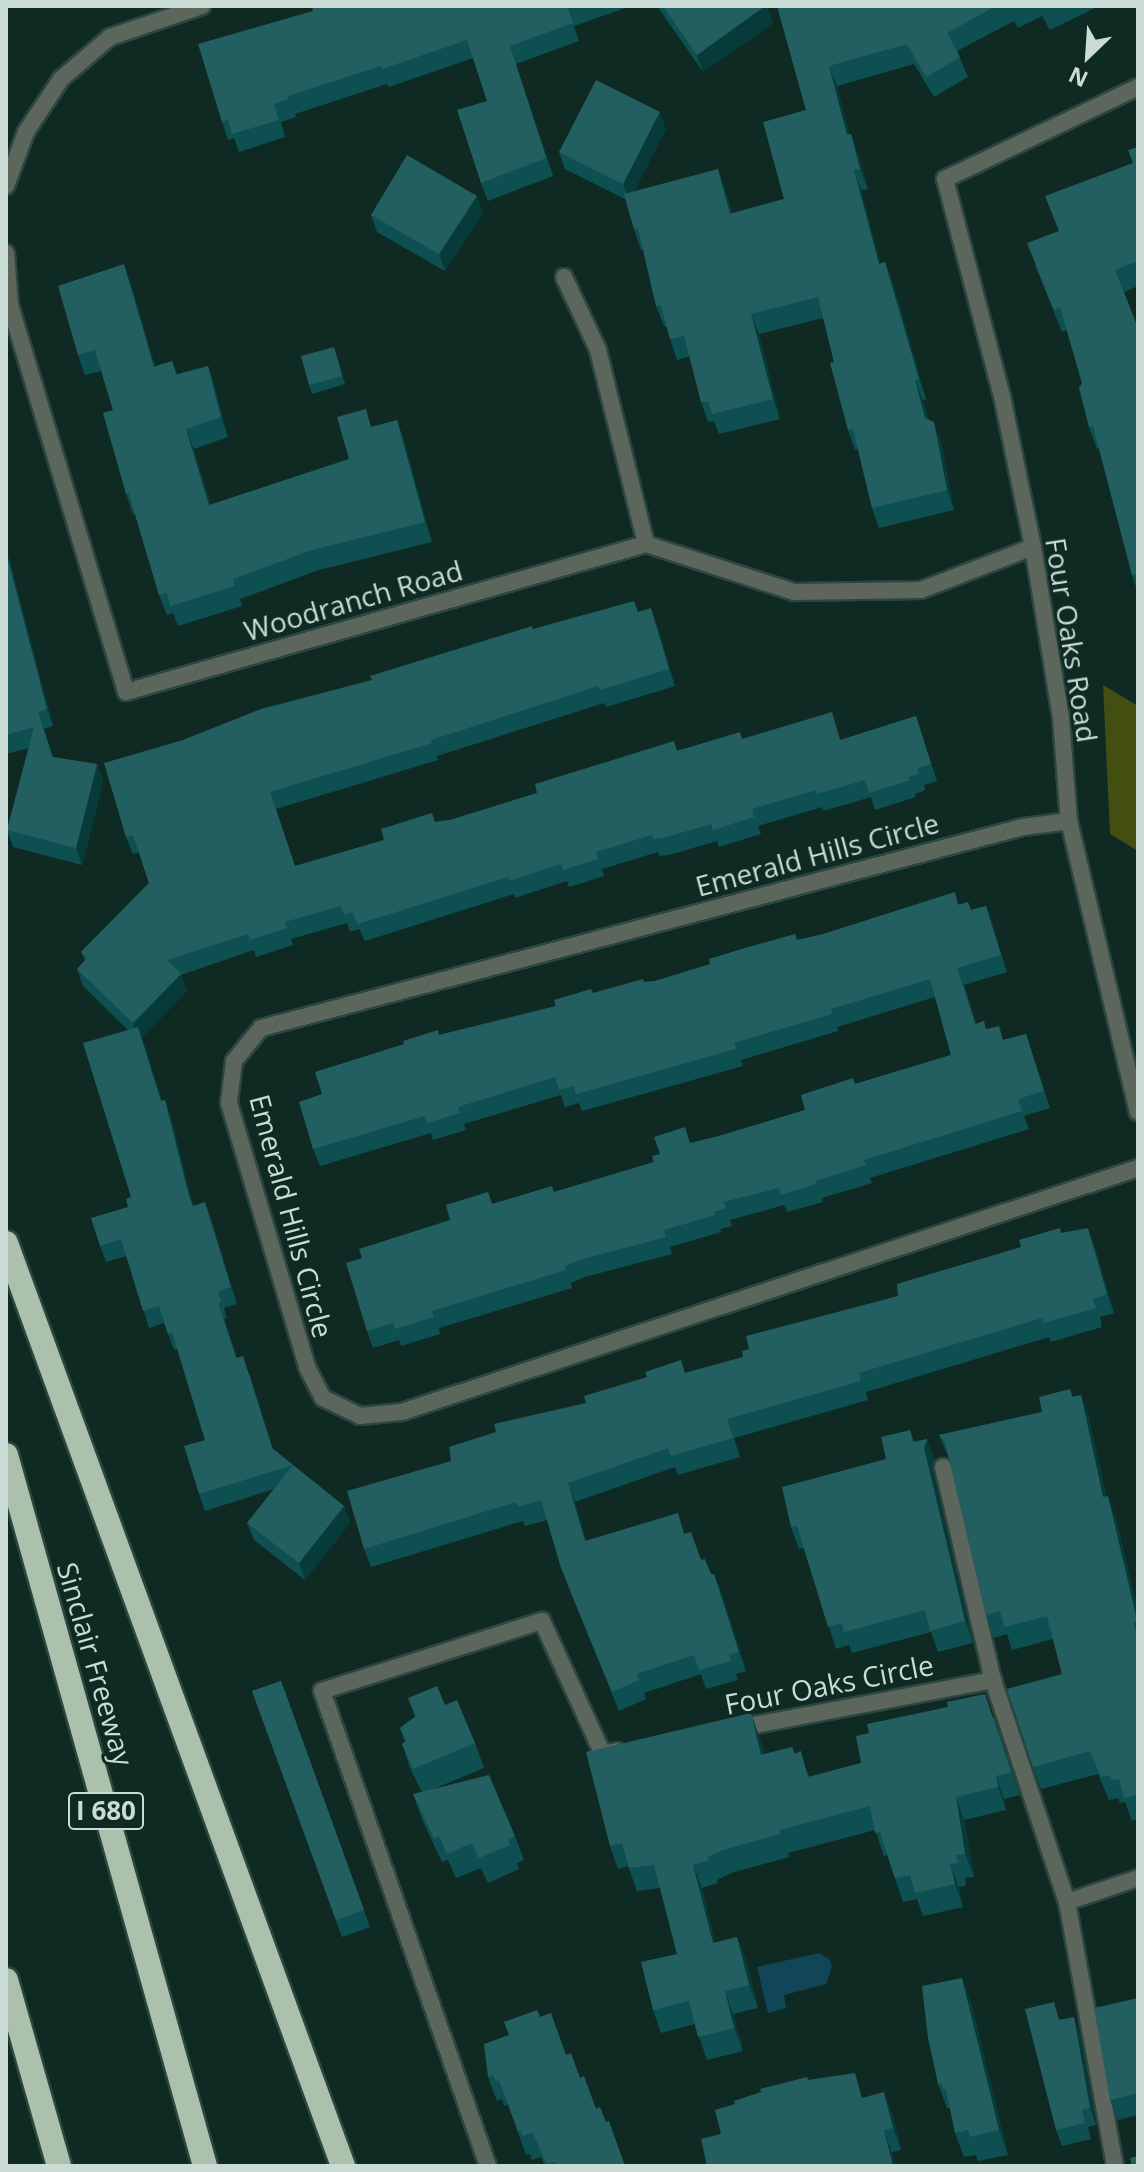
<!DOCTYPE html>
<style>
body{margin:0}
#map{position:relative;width:1144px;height:2172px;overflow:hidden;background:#0e2a23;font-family:"Open Sans",sans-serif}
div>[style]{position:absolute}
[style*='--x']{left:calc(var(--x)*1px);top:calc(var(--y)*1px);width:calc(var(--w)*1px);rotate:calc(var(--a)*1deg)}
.green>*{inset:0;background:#424f11}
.water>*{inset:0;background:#104658}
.roads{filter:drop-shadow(2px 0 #2c4640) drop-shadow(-2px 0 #2c4640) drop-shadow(0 2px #2c4640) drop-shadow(0 -2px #2c4640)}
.service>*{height:16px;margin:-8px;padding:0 8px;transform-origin:8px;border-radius:8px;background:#5d665d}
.minor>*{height:16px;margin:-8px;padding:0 8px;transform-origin:8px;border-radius:8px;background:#5d665d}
.tertiary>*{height:16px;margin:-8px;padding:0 8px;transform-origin:8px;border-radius:8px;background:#5d665d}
.motorway>*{height:24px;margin:-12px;padding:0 12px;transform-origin:12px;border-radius:12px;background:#abc1ac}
.wall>*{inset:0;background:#0e5052}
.shaded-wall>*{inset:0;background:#063b39}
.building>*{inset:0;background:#235f60}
span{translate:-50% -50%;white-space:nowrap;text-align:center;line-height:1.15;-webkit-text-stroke:6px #0e2a23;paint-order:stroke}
.shield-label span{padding:2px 6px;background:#0e2a23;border:2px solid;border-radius:6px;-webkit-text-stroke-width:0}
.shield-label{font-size:26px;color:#cbdbd6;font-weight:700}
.street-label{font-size:28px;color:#cbdbd6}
.frame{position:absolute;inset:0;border:8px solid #cbdbd6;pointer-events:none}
.north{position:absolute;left:1048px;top:16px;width:80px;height:80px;-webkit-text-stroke:6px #0e2a23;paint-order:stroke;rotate:205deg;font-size:22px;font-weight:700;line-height:32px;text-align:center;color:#cbdbd6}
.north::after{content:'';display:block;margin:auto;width:28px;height:36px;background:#cbdbd6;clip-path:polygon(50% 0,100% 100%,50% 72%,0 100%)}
</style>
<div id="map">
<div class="green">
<i style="clip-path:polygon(1103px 685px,1138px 706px,1138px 851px,1110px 834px)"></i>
</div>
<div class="water">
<i style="clip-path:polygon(819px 1953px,830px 1960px,832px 1967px,826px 1984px,784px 1995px,786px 2008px,768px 2013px,757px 1967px)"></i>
</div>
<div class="roads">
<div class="service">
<i style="--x:943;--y:1467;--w:219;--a:76.8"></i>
<i style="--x:993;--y:1680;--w:234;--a:71.6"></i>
<i style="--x:1067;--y:1902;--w:268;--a:79.7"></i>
<i style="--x:734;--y:1729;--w:264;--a:-10.7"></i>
<i style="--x:1067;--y:1902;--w:75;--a:-18.7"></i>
<i style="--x:488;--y:2166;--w:503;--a:-109.26"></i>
<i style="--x:322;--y:1691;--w:231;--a:-17.7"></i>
<i style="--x:542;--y:1621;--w:146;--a:65.4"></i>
<i style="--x:603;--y:1754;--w:14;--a:-12"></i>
</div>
<div class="minor">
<i style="--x:945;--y:179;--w:214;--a:-25.5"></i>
<i style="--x:6;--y:186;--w:58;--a:-69.7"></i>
<i style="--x:26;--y:132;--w:64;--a:-56.6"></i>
<i style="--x:61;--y:79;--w:65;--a:-40.6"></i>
<i style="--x:110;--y:37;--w:97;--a:-18.6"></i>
<i style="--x:6;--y:253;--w:52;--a:85.6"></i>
<i style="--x:10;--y:305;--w:404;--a:73.3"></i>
<i style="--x:126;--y:692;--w:541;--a:-15.89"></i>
<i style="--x:646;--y:544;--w:156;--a:18"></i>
<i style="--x:794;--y:592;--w:127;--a:-0.9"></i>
<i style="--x:921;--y:590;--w:120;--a:-21"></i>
<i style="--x:564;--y:277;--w:81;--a:65"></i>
<i style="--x:598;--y:350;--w:200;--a:76.1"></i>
<i style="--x:1069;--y:821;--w:46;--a:172.6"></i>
<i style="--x:1023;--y:827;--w:788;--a:165.22"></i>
<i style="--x:261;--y:1028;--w:43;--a:129.3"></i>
<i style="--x:234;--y:1061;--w:42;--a:96.8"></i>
<i style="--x:229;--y:1103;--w:275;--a:73.5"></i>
<i style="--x:307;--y:1367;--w:35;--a:63"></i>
<i style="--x:323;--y:1398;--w:41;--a:25.9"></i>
<i style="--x:360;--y:1416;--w:42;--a:-5.4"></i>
<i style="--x:402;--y:1412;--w:775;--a:-18.34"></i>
</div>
<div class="tertiary">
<i style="--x:945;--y:179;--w:224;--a:75.3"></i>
<i style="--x:1002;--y:396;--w:154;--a:78.4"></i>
<i style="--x:1033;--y:547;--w:173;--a:80.7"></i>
<i style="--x:1061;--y:718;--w:103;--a:85.6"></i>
<i style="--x:1069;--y:821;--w:299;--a:76.7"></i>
</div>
<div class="motorway">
<i style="--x:6;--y:1243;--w:983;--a:69.94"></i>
<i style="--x:6;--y:1455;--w:738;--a:74.36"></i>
<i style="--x:6;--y:1980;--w:193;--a:74.1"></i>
</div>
</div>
<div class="wall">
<i style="clip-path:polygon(313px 6px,631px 6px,574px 26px,579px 41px,516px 64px,553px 176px,488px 201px,481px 183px,487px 101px,473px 58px,389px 87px,387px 84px,295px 114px,296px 117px,281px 122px,285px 137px,239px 152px,234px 138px,228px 140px,222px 122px,313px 11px)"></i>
<i style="clip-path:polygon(657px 6px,767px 6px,773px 23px,703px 72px)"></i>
<i style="clip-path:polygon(777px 6px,1099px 6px,1050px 30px,1042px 16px,1018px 28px,1014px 21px,957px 51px,968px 77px,934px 97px,914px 64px,837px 86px,849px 134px,851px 134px,858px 154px,868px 189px,861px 190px,880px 264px,885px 262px,893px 282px,926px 399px,923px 400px,928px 419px,941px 442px,954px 510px,879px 528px,872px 508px,858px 449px,855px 450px,848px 430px,834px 362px,823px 318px,759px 334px,780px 419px,719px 434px,714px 421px,708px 422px,701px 402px,690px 356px,677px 360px,666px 326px,664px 326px,656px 306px,643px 249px,641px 250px,634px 229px,625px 199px,565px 169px,559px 152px,666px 129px,634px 191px,725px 189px,732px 213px,784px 199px,806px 110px)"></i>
<i style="clip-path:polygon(1138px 147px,1138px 286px,1124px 292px,1138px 328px,1138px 593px,1132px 575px,1099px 448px,1097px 449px,1089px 427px,1082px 383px,1067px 330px,1062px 332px,1035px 265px,1059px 232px,1133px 164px)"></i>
<i style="clip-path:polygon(483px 213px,445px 271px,377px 232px,371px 215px)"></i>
<i style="clip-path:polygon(131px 284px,155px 366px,172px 361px,177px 374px,208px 366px,215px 386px,228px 437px,194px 449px,211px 505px,349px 459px,373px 427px,397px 420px,404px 440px,432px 542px,319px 570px,240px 599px,242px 606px,178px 626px,173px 613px,167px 615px,159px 595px,135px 514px,133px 514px,126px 494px,113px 410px,101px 371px,85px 375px,78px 355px)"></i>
<i style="clip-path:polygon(334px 347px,345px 384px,312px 394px,309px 385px)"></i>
<i style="clip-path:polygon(6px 546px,53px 726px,44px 729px,53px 757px,97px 764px,103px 781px,82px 865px,13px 847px,7px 830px,29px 748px,6px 754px)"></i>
<i style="clip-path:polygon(638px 612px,657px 625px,675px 686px,606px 707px,604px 703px,437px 756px,438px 760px,276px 809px,295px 866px,384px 840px,435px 822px,450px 820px,677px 750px,742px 739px,841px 740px,916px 716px,937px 781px,924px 785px,925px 790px,915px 794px,916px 797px,875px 810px,871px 797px,823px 811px,822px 807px,758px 826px,761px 834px,719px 847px,717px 841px,669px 855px,659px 856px,658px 852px,602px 869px,604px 876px,569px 887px,567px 881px,515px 898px,514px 894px,365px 941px,359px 929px,350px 932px,347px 923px,291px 939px,293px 945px,256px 957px,254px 950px,181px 975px,187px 991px,142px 1037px,162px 1101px,165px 1100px,171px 1117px,192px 1204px,211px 1219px,237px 1304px,224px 1308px,227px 1318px,224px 1319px,237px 1358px,249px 1373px,273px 1449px,344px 1506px,350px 1523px,305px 1580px,254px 1540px,247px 1523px,274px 1489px,205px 1511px,199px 1494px,205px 1440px,177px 1349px,174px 1350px,164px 1323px,149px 1328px,127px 1256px,106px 1262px,100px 1246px,128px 1207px,131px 1197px,128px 1030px,83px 986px,77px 969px,85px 961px,81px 952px,149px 883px,139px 852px,133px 854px,126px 837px,183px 740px,533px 629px)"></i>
<i style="clip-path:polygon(959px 904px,971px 910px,986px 906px,1007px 972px,964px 985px,976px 1024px,1004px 1040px,1026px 1034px,1050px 1108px,1024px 1116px,1029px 1129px,870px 1178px,872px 1183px,822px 1198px,823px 1202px,787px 1212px,784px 1205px,730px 1220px,732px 1226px,720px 1229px,721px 1232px,670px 1247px,672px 1254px,585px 1277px,571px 1283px,572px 1288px,439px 1328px,440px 1334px,401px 1346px,399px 1340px,373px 1348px,367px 1331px,362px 1258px,492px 1204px,554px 1192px,654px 1162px,691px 1143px,719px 1136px,805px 1110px,855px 1084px,951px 1055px,935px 997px,837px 1027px,838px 1031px,741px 1060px,743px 1066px,582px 1111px,579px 1103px,565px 1107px,561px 1095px,464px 1124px,466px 1130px,433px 1140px,431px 1133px,320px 1166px,313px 1149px,322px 1094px,439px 1035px,556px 1006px,593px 993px,644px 982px,655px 981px,797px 940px)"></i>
<i style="clip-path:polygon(1062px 1233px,1095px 1247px,1114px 1313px,1100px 1317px,1102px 1327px,1051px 1342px,1049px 1337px,866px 1392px,868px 1400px,734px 1438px,740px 1457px,678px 1475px,675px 1467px,575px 1502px,586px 1541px,685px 1534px,711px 1574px,714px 1574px,721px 1592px,746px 1671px,736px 1674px,738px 1680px,706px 1689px,701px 1674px,644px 1693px,646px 1699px,619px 1711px,568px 1586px,547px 1520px,525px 1526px,523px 1521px,371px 1567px,364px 1549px,451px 1461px,586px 1403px,685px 1373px,743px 1357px,1021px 1247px)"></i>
<i style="clip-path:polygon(1070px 1389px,1073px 1397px,1081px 1395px,1089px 1418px,1106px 1496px,1116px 1518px,1138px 1612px,1138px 1819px,1132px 1821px,1125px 1802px,1120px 1803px,1118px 1798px,1109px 1800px,1098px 1774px,1041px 1789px,1033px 1767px,1062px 1674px,1053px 1639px,1012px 1650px,1007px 1634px,994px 1638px,986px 1615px,950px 1460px,939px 1435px,1042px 1412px)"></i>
<i style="clip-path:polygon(910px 1430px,914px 1442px,927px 1439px,934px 1460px,932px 1470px,973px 1643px,938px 1652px,931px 1632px,852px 1653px,849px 1645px,836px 1649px,804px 1548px,799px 1549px,791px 1527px,886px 1459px)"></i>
<i style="clip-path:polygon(281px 1681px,370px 1927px,342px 1937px,252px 1691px)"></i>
<i style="clip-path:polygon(408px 1698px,475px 1743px,484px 1768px,431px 1790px,515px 1836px,524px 1860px,517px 1863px,519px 1869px,488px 1883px,481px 1868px,456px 1878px,448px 1860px,442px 1862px,422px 1819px,413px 1794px,422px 1792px,410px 1768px,402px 1744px,405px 1742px,400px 1728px,415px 1717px)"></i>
<i style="clip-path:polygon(994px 1717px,1020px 1795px,1004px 1799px,1006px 1810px,964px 1820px,974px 1877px,965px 1878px,966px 1886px,959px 1887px,963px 1907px,923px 1916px,917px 1899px,903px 1902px,887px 1855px,884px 1856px,875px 1830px,788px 1853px,789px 1857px,731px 1873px,717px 1880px,718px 1883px,702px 1888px,715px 1943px,737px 1937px,746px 1960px,758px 2008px,733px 2014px,743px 2051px,707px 2060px,695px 2024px,661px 2033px,653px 2010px,677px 1954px,660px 1888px,637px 1891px,628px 1866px,618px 1869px,610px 1846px,759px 1736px,764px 1754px,792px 1747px,795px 1753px,810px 1777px,861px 1763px)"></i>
<i style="clip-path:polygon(1138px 1998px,1138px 2115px,1118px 2120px,1110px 2100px)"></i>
<i style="clip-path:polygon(971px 2002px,1008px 2155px,978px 2161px,976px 2155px,964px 2157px,955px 2133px,950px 2108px,947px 2108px,938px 2084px)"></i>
<i style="clip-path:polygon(540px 2017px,566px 2055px,596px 2109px,606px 2122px,625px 2166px,545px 2166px,541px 2157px,532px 2160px,530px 2154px,526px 2155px,508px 2105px,504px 2106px,502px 2099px,497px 2101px,488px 2077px,509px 2035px)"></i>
<i style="clip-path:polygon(1061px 2020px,1080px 2034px,1096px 2125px,1088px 2127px,1091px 2139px,1062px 2146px,1056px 2130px)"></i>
<i style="clip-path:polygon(808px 2080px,864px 2098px,893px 2115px,901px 2150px,892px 2152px,735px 2104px)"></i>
</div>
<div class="shaded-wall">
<i style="clip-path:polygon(765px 6px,767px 6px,773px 23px,703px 72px,697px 55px)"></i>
<i style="clip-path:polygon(829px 66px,837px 86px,854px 155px,847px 135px)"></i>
<i style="clip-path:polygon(660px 112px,666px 129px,629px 201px,623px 184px)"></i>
<i style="clip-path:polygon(851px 134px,858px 154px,868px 189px,860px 169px)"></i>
<i style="clip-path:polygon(718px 169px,725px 189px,737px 234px,730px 214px)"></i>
<i style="clip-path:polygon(854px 170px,861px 190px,886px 284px,879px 264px)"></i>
<i style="clip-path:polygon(477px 196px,483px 213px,445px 271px,439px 254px)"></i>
<i style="clip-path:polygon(885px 262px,893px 282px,926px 399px,919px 379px)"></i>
<i style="clip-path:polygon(124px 264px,131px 284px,161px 387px,154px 367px)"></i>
<i style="clip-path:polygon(751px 314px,759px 334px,780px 419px,773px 399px)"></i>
<i style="clip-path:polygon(208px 366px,215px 386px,228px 437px,221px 417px)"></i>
<i style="clip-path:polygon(915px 380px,923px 400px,933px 438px,925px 418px)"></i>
<i style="clip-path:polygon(397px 420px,404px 440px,432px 542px,425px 522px)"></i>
<i style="clip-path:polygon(934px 422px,941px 442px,954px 510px,947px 490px)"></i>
<i style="clip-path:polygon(186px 429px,194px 449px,217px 525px,209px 505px)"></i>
<i style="clip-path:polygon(6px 546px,53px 726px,47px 709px,6px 552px)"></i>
<i style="clip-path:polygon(651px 608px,657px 625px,675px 686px,669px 669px)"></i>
<i style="clip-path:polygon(97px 764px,103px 781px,82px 865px,76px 848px)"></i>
<i style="clip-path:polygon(986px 906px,993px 924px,1007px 972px,1001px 955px)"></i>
<i style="clip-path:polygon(181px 974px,187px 991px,142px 1037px,167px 1118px,133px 1023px)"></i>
<i style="clip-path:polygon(165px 1100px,171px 1117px,195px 1213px,189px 1196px)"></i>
<i style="clip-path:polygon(205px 1202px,211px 1219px,237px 1304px,231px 1287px)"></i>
<i style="clip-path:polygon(1088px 1228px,1095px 1247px,1114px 1313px,1107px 1294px)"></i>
<i style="clip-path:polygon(1081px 1395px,1089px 1418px,1111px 1520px,1103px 1497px)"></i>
<i style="clip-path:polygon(927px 1439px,934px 1460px,932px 1470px,973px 1643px,965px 1621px,924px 1448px)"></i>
<i style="clip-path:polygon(568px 1483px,575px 1502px,591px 1560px,585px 1541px)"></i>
<i style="clip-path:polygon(1108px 1496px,1116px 1518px,1138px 1612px,1138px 1623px)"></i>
<i style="clip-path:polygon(344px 1506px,350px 1523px,305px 1580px,299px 1563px)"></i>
<i style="clip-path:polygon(714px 1574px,721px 1592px,746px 1671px,739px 1652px)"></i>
<i style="clip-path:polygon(751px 1713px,759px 1736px,769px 1778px,761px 1755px)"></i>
<i style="clip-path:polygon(996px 1776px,1004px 1799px,1006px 1810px,998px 1787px)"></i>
<i style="clip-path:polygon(956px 1797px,964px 1820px,974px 1877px,965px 1854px)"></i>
<i style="clip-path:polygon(950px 1864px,959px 1887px,963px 1907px,955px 1884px)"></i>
<i style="clip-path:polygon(693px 1865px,702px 1888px,721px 1966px,713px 1943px)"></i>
<i style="clip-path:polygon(737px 1937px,746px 1960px,758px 2008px,749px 1985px)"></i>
<i style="clip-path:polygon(962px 1978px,971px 2002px,1008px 2155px,999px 2130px)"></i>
<i style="clip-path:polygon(725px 1991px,733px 2014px,743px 2051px,734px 2028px)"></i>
<i style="clip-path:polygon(1074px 2017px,1080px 2034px,1096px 2125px,1090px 2108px)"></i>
<i style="clip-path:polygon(884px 2092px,893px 2115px,901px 2150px,893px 2128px)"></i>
<i style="clip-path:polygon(884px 2130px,892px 2152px,896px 2166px,893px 2166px)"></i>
</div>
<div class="building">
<i style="clip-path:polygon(313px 6px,574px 6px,568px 8px,573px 23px,510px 46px,546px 158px,481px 183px,457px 110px,487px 101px,467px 40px,382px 69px,381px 66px,288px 96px,289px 99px,274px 104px,279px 120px,232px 134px,228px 120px,222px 122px,198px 44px,313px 11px,312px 7px)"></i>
<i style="clip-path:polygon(663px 6px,765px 6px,697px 55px)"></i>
<i style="clip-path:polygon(777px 6px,996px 6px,947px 33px,960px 57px,926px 77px,907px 44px,829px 66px,847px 135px,851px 134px,860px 169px,854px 170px,879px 264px,885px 262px,919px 379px,915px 380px,925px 418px,934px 422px,947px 490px,872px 508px,853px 429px,848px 430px,830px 363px,834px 362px,818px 297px,751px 314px,773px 399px,712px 414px,708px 401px,701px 402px,684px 336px,670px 339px,661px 305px,656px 306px,638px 228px,634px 229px,624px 194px,718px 169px,730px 214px,784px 199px,763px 122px,806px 110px)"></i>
<i style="clip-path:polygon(596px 80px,660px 112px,623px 184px,559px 152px)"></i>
<i style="clip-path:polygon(1138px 147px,1138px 261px,1115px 270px,1138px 328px,1138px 582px,1137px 574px,1132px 575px,1093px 426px,1089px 427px,1079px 388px,1082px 383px,1060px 307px,1054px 310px,1027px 243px,1059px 231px,1045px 196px,1133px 163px,1128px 150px)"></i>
<i style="clip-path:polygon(407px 155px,477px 196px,439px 254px,371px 215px)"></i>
<i style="clip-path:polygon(124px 264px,154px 367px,172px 361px,176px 375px,208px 366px,221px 417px,186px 429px,209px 505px,349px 459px,337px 417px,366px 409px,371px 427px,397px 420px,425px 522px,312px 550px,233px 579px,235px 586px,170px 606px,167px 593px,159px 595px,129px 494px,126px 494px,103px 413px,113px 410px,95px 350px,78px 355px,58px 286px)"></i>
<i style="clip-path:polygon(334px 347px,342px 376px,309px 385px,301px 356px)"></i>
<i style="clip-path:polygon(6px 552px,47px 709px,38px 712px,52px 757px,97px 764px,76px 848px,7px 830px,34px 727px,6px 735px)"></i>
<i style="clip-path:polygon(634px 601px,638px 612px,651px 608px,669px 669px,600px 690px,598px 686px,431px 740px,432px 743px,270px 792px,295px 866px,384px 840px,381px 829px,432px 813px,435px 822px,450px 820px,537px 793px,535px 784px,674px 741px,677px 751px,740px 732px,742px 739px,832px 712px,840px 740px,916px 716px,931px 764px,917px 768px,919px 774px,908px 777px,910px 780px,869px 793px,865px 780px,817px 794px,816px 790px,752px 809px,754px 817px,713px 830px,711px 824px,663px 838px,653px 839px,652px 835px,596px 852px,598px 859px,563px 870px,561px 864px,509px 881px,508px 877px,358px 924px,352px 912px,344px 915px,341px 906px,285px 922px,287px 928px,250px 940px,248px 934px,167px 960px,181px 974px,133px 1023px,77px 969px,87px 958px,81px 952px,149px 883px,133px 835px,126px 837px,104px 763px,183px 740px,261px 709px,372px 680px,370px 676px,532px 626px,533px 629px)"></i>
<i style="clip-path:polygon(955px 892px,958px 905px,968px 902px,971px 910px,986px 906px,1001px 955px,957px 968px,975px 1024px,984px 1021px,986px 1029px,999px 1026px,1003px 1040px,1026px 1034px,1044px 1091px,1018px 1099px,1022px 1111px,864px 1160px,866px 1165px,815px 1181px,816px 1184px,781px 1195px,779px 1188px,723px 1202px,726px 1208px,714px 1212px,715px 1215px,664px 1230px,666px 1237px,579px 1260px,565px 1266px,566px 1270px,432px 1311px,434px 1317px,395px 1329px,393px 1323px,367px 1331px,346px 1263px,362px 1258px,359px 1249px,450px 1220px,446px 1205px,488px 1192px,492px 1204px,552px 1186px,554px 1192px,654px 1162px,652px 1156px,660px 1154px,654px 1137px,685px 1127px,690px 1143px,719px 1136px,805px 1110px,801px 1095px,853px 1078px,855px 1084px,951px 1055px,930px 979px,831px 1009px,832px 1014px,734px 1043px,736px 1049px,576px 1094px,574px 1086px,559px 1090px,555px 1077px,458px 1107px,460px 1113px,427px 1123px,425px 1116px,313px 1149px,299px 1102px,322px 1094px,315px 1072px,404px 1044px,403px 1041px,438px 1030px,439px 1035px,556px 1006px,554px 1000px,591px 989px,593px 993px,643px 979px,644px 982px,655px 981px,710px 964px,709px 959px,745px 948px,795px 934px,797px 940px,823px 934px)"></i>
<i style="clip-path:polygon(138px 1027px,161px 1101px,165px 1100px,189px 1196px,193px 1206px,205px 1202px,231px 1287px,218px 1291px,221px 1302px,218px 1303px,236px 1358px,243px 1356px,272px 1448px,293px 1465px,199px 1494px,184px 1446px,205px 1440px,172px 1332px,168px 1334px,159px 1306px,143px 1311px,121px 1239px,100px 1246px,91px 1218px,128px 1207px,126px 1199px,131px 1197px,83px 1043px)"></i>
<i style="clip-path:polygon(1060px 1228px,1061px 1233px,1088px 1228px,1107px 1294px,1093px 1299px,1096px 1308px,1044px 1323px,1042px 1318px,859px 1373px,861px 1381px,727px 1419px,733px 1438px,671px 1456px,668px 1448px,568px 1483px,585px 1541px,678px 1513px,684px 1534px,691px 1532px,701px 1560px,705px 1559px,711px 1574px,714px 1574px,739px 1652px,729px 1655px,731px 1661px,699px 1670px,694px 1655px,637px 1674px,639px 1680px,612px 1692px,561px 1568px,541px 1500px,518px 1507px,516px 1502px,364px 1549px,347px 1491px,451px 1461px,449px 1447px,496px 1432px,494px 1424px,586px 1403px,584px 1396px,647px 1377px,645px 1372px,681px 1360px,685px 1373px,743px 1357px,742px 1351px,749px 1349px,746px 1336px,898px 1296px,897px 1284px,1021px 1247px,1019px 1240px)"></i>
<i style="clip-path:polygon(1070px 1389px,1072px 1397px,1081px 1395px,1103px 1497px,1108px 1496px,1137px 1621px,1133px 1622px,1138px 1639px,1138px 1794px,1124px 1798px,1119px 1779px,1111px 1780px,1110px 1775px,1101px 1777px,1090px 1751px,1033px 1767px,1007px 1689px,1062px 1674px,1047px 1616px,1004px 1627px,1000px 1611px,986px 1615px,945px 1442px,939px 1435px,1042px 1412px,1039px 1397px)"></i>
<i style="clip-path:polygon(910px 1430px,913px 1442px,927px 1439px,924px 1448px,965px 1621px,930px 1631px,925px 1610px,844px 1632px,842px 1623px,828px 1627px,797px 1526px,791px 1527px,782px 1487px,886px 1459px,881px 1437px)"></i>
<i style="clip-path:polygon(293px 1465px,344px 1506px,299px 1563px,247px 1523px)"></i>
<i style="clip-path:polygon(281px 1681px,364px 1910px,336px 1920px,252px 1691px)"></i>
<i style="clip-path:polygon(437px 1686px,445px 1705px,457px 1700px,475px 1743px,413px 1769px,402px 1744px,406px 1741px,400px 1728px,416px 1716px,408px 1698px)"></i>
<i style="clip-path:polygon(985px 1694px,1011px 1772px,996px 1776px,998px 1787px,956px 1797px,965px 1854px,956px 1855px,958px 1863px,950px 1864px,955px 1884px,915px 1893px,910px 1875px,895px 1878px,880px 1832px,875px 1833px,870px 1806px,779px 1830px,780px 1834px,723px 1850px,708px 1857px,709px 1860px,693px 1865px,713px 1943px,737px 1937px,749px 1985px,725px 1991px,734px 2028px,698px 2037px,689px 2001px,653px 2010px,641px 1962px,677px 1954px,654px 1865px,629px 1868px,622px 1843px,610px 1846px,586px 1752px,751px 1713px,761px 1755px,792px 1747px,794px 1754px,801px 1751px,808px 1777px,861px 1763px,856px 1736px,869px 1733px,867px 1724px,948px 1707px,947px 1702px)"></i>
<i style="clip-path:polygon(489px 1775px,515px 1836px,508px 1839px,510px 1845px,479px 1858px,472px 1843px,447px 1854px,439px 1836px,434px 1838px,413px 1794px)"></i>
<i style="clip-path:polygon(962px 1978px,999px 2130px,970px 2137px,968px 2130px,955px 2133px,946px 2089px,943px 2090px,942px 2083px,938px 2084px,928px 2038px,922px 1986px)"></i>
<i style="clip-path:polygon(1138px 1998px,1138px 2093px,1110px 2100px,1094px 2008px)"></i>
<i style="clip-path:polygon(1054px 2002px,1059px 2020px,1074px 2017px,1090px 2108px,1082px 2110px,1085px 2123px,1056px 2130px,1025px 2009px)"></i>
<i style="clip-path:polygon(537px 2010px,540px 2017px,551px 2013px,566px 2055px,571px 2053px,580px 2078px,584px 2076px,596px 2109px,600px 2107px,606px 2122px,609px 2121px,625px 2166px,556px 2166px,555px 2162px,547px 2164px,532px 2132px,523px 2136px,521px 2130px,518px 2131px,499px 2080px,496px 2082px,493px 2075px,488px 2077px,484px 2044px,509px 2035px,504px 2022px)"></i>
<i style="clip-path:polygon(855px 2073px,862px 2098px,884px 2092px,893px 2128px,884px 2130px,893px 2166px,707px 2166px,701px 2139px,721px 2134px,715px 2110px,735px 2104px,734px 2101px,761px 2092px,760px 2089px,807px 2077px,808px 2080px)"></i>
<i style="clip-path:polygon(1138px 2156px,1138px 2166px,1132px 2166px,1130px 2158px)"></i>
</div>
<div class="shield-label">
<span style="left:106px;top:1811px">I 680</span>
</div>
<div class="street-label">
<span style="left:353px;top:600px;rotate:-16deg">Woodranch Road</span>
<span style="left:1072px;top:640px;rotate:81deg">Four Oaks Road</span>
<span style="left:817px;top:854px;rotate:-15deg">Emerald Hills Circle</span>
<span style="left:292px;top:1216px;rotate:75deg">Emerald Hills Circle</span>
<span style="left:96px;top:1664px;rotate:74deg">Sinclair Freeway</span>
<span style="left:829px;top:1684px;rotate:-11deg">Four Oaks Circle</span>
</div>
<div class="frame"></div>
<div class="north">N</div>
</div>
